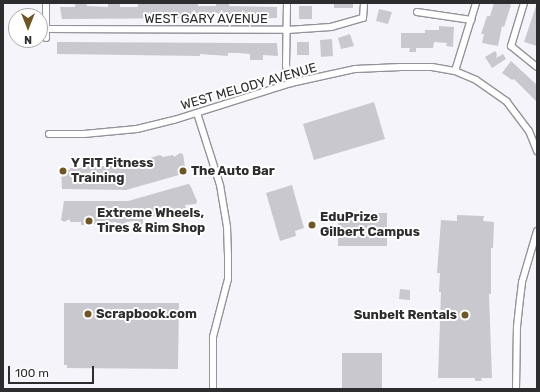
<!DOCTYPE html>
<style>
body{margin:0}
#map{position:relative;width:540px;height:392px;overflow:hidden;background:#f5f4fb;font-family:Rubik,sans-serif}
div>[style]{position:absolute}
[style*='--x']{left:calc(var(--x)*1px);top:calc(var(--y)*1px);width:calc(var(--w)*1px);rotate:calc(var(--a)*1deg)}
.building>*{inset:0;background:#c9c8cf}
.roads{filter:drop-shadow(1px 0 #94939a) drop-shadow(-1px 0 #94939a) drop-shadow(0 1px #94939a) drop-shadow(0 -1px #94939a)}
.street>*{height:6px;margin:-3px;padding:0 3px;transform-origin:3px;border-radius:3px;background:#fff}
.dots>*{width:11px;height:11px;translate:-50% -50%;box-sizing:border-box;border:2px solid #fff;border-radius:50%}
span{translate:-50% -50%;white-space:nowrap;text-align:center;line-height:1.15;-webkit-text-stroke:4px #fff;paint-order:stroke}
.street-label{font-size:13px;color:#2d2d2f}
.poi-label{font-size:13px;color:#2d2d2f;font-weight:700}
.left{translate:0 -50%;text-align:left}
.right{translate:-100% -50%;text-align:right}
.frame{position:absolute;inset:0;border:4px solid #2d2d2f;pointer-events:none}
.north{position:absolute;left:8px;top:8px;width:40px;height:40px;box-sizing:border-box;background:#fff;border:1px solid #ababac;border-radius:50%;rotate:180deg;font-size:11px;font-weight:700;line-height:16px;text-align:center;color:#2d2d2f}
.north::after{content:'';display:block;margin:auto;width:14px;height:18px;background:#6f5627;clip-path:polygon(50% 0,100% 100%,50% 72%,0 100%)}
.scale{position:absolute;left:8px;top:366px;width:86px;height:18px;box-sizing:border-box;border:2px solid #2d2d2f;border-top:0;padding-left:5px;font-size:12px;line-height:14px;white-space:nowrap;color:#2d2d2f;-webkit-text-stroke:3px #fff;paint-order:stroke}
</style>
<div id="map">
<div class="building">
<i style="clip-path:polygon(75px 3px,87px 3px,87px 6px,108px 7px,108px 3px,120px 3px,120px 7px,138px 7px,138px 4px,185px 4px,185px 3px,198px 3px,198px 6px,216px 6px,216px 3px,229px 3px,229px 6px,277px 7px,277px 18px,220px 19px,218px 13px,209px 13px,209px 18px,62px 19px,60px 7px,75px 7px)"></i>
<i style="clip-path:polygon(334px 3px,353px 3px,353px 8px,334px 8px)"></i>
<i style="clip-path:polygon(494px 3px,508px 3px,511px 5px,504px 27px,502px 26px,498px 46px,482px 43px,484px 34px,481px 34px,487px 16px,490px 16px)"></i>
<i style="clip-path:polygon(299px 6px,312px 6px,312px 19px,299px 19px)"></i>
<i style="clip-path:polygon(536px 6px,537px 6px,537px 46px,524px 42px)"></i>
<i style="clip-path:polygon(379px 9px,392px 12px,388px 24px,376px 21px)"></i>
<i style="clip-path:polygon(439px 26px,454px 27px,453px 47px,446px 46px,447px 43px,434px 42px,433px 48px,416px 48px,416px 52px,409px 52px,410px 48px,401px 48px,401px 33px,425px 33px,425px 30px,439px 30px)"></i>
<i style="clip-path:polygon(350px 34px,354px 46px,341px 49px,338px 38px)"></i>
<i style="clip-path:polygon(332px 39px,333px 56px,321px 57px,320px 40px)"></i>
<i style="clip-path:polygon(57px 42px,277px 43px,278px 56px,263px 55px,263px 60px,250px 60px,250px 54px,238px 53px,228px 53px,228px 56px,200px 54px,200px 56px,57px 54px)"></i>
<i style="clip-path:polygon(297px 42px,309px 42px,309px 55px,297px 55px)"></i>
<i style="clip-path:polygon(495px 51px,497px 54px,496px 58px,503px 54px,506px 59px,492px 68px,485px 57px)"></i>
<i style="clip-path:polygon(511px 61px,537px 85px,537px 102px,514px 79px,512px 80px,502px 73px)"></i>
<i style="clip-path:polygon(374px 102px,385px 139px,314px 160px,303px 124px)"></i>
<i style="clip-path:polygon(180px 153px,183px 154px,186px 173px,126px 190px,62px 189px,61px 170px,63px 168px,70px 170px,70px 168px,81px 168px,81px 166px,105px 166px,105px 164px,109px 164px,113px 160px,118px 164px,127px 163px,130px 158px,134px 160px,139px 159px,140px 161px,160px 155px,163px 157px,173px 155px,174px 157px)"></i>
<i style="clip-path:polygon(188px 184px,190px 185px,197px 201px,196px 204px,185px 205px,186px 208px,178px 210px,178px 212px,176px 213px,165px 215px,163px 214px,143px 219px,143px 223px,140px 226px,135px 221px,126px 222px,124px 227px,121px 228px,116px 222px,81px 225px,81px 222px,70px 222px,70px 219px,64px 222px,61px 220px,64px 201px,128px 201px)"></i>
<i style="clip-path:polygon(292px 185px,304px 228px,295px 231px,296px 236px,280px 241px,266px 193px)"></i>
<i style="clip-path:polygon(338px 213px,387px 213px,387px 246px,338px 246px)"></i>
<i style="clip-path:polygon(457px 215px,484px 216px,483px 221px,494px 222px,493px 248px,491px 248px,491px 294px,489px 294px,492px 378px,481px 378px,482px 381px,475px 381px,475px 378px,438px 378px,441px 292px,439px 292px,440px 273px,437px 273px,441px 220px,457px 221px)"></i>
<i style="clip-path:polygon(400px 289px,410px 290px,410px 300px,399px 299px)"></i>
<i style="clip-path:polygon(64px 303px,179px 303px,178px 369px,67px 368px,67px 365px,64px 365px)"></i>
<i style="clip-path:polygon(342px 353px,382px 353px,382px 388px,342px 388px)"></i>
</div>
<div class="roads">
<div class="street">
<i style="--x:287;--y:3;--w:63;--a:90.9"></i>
<i style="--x:286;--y:66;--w:18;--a:74"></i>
<i style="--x:524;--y:3;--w:45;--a:106.8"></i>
<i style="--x:511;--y:46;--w:33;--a:39"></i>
<i style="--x:417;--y:12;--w:55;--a:8.4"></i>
<i style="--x:46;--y:29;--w:241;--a:0.2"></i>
<i style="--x:287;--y:30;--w:44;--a:-3.9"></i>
<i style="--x:331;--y:27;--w:33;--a:-16"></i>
<i style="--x:363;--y:18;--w:15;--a:-86"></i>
<i style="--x:46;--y:38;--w:35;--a:-90"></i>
<i style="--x:455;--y:71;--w:71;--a:-72.8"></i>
<i style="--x:197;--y:113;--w:76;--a:72.3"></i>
<i style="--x:220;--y:185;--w:43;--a:80.5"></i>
<i style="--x:227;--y:227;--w:28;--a:88"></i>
<i style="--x:228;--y:255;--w:24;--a:90"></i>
<i style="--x:228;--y:279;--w:60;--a:104.5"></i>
<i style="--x:213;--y:337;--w:52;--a:90"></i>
<i style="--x:49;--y:134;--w:35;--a:0"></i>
<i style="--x:84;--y:134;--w:53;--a:-5.4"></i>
<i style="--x:137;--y:129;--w:38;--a:-14"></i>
<i style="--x:174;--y:120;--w:123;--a:-17.5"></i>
<i style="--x:291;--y:83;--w:66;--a:-12.3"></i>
<i style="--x:355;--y:69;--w:46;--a:-2.5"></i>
<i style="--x:401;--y:67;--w:31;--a:0"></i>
<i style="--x:432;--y:67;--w:23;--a:10"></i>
<i style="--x:455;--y:71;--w:23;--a:23"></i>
<i style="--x:476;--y:80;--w:38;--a:35"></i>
<i style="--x:507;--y:102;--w:36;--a:53"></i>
<i style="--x:529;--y:131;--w:22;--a:68"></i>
<i style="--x:516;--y:389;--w:62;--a:-89.1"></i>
<i style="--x:517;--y:327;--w:28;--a:-84"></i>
<i style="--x:520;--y:299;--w:17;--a:-83"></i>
<i style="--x:522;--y:282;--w:53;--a:-73.6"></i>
</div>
</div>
<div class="dots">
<i style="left:63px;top:171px;background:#6f5627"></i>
<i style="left:183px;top:171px;background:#6f5627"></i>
<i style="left:89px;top:221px;background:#6f5627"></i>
<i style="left:312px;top:225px;background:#6f5627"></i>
<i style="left:88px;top:314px;background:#6f5627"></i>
<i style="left:465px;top:315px;background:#6f5627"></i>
</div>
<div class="street-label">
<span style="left:206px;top:19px">WEST GARY AVENUE</span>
<span style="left:249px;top:87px;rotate:-16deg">WEST MELODY AVENUE</span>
</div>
<div class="poi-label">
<span class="left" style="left:71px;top:171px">Y FIT Fitness<br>Training</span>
<span class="left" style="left:191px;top:171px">The Auto Bar</span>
<span class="left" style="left:97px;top:221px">Extreme Wheels,<br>Tires &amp; Rim Shop</span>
<span class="left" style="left:320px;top:225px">EduPrize<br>Gilbert Campus</span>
<span class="left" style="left:96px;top:314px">Scrapbook.com</span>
<span class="right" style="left:457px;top:315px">Sunbelt Rentals</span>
</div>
<div class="frame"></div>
<div class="north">N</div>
<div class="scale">100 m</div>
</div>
